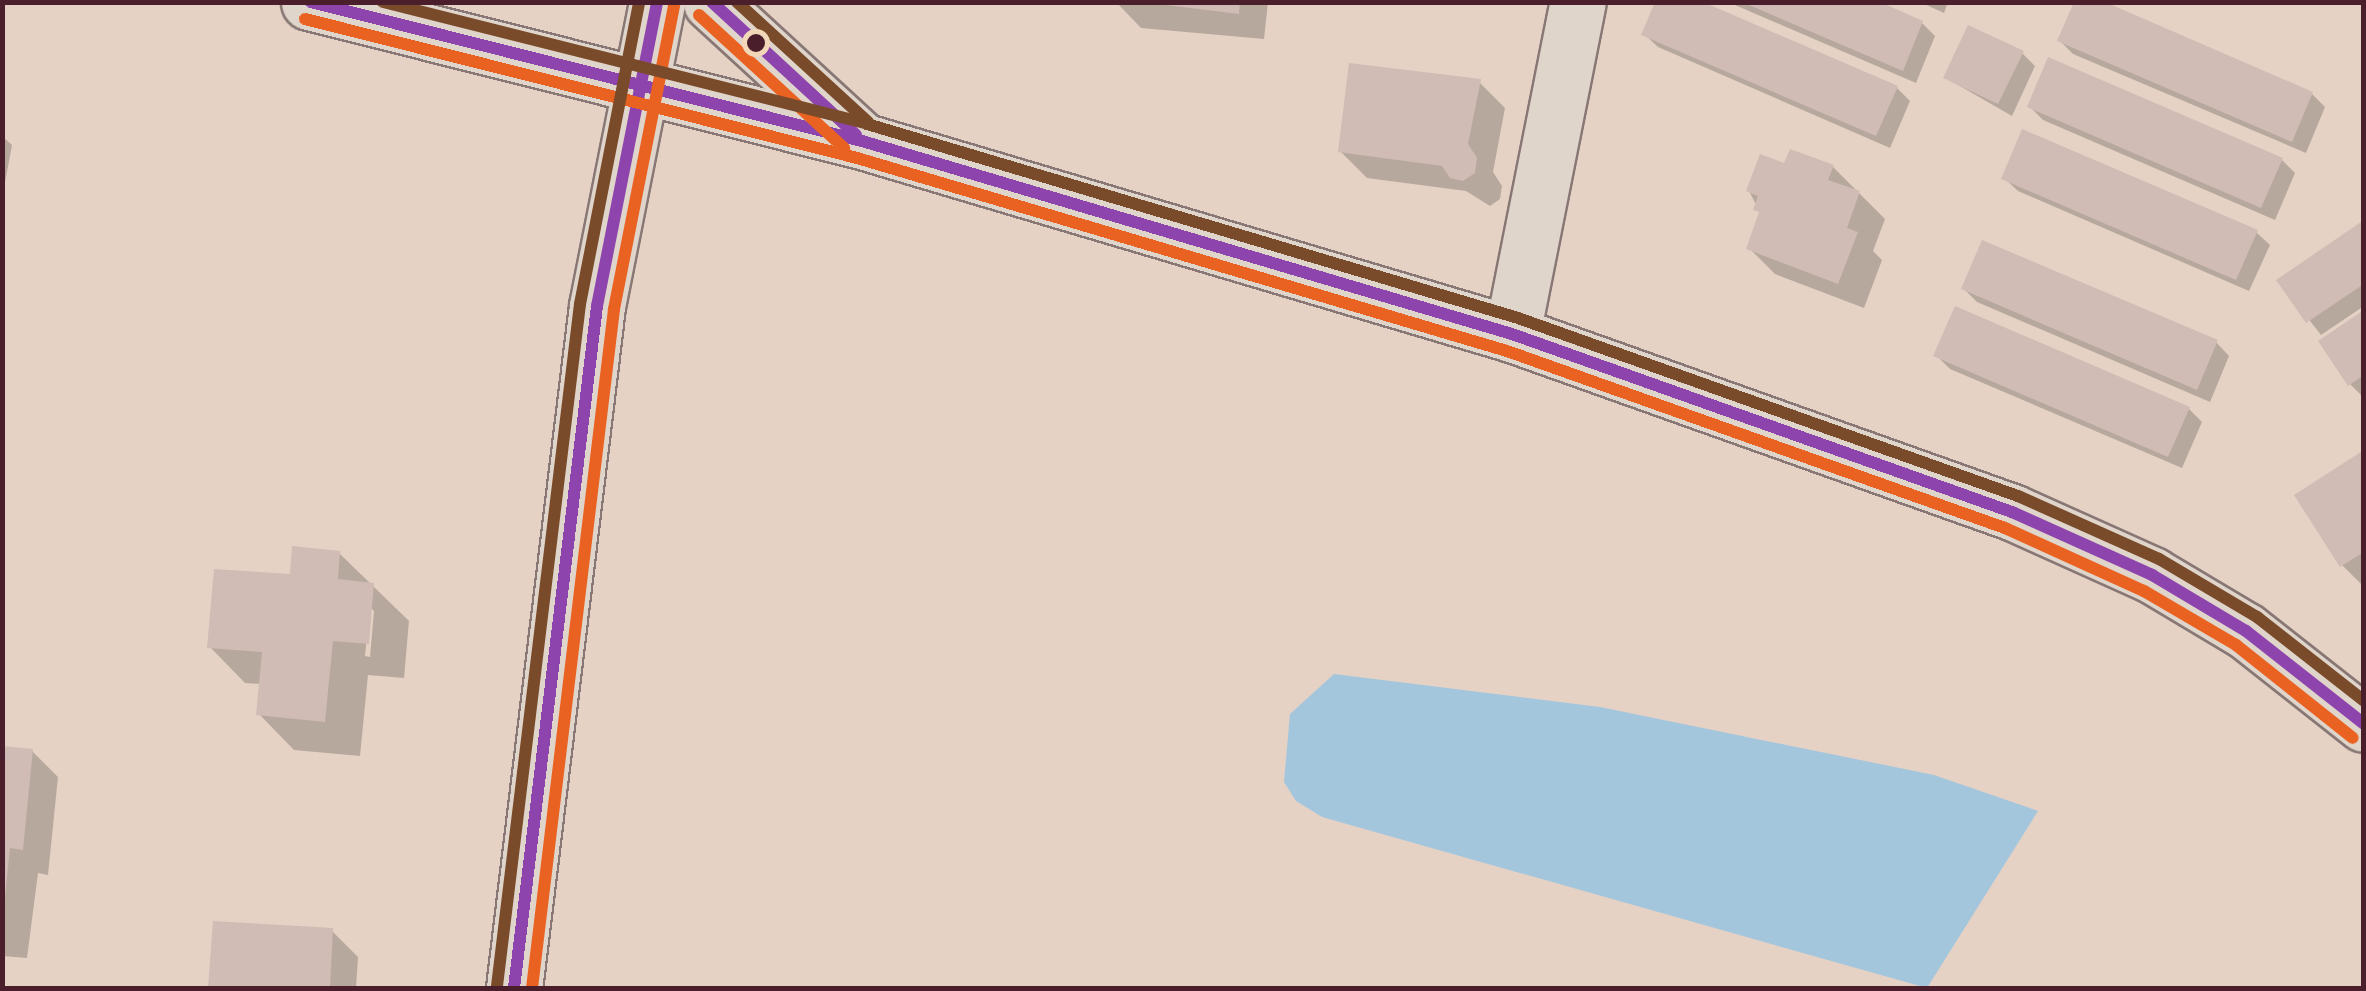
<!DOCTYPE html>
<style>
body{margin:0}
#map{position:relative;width:2366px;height:991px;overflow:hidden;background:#e5d2c5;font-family:"Playpen Sans",sans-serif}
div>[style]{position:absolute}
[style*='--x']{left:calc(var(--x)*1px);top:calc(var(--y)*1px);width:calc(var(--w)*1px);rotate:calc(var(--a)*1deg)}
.water>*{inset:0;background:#a4c6dd}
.shadow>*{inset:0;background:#0003}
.building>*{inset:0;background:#d0bbb5}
.roads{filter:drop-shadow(2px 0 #887774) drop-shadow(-2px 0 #887774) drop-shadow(0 2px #887774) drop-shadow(0 -2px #887774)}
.minor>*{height:55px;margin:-27.5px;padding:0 27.5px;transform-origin:27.5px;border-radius:27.5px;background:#e0d5cb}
.bus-1>*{height:12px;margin:-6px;padding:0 6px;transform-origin:6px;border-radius:6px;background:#8e44ad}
.bus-2>*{height:12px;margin:-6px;padding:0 6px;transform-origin:6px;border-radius:6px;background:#ea6222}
.bus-3>*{height:12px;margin:-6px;padding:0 6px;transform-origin:6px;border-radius:6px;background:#7a4b2a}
.dots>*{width:28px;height:28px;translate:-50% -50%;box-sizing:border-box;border:5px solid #f2d7b9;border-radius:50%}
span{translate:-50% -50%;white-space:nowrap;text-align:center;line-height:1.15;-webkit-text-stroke:8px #f2d7b9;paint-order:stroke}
.frame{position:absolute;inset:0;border:5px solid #4a1f2b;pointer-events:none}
</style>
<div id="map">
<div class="water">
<i style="clip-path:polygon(1334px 674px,1600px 707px,1934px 775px,2038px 811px,1927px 988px,1322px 817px,1296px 801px,1284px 782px,1290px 714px)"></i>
</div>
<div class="shadow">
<i style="clip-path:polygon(1116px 2px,1268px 2px,1264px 39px,1141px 28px)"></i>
<i style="clip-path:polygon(1728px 2px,1874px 2px,1922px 23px,1935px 36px,1916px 83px)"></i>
<i style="clip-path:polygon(1920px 2px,1948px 2px,1944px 13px)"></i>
<i style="clip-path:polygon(1644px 34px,1897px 88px,1910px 101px,1890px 148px,1658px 47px)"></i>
<i style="clip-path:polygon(2060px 41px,2312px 94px,2325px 107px,2306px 153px,2073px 54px)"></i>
<i style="clip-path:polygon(2022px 53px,2035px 66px,2012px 116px,1946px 78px)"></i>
<i style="clip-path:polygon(1479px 82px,1505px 108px,1493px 172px,1502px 186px,1500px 199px,1490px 206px,1466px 191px,1367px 178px,1341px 152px)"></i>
<i style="clip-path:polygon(2030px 107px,2282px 160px,2295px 173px,2275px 220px,2043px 120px)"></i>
<i style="clip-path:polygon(2px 136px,12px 145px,2px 198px)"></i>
<i style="clip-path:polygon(1785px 166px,1833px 167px,1885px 219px,1873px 251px,1882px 260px,1864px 308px,1775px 274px,1749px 248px,1761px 214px,1749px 191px)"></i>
<i style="clip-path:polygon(2004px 178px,2256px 232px,2270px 245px,2249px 291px,2018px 191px)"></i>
<i style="clip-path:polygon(2364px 223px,2364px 306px,2321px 335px,2279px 281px)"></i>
<i style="clip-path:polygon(1964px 289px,2216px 342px,2229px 356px,2210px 402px,1977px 302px)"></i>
<i style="clip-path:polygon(2364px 313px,2364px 397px,2363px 397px,2350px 384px)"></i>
<i style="clip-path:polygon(1936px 355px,2189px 409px,2202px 422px,2182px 468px,1950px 369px)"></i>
<i style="clip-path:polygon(2364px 453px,2364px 587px,2342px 565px)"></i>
<i style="clip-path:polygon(evenodd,339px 553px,409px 621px,404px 678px,368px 675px,360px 756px,294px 750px,259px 714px,262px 684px,245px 683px,210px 647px,292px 577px,339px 553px,370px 607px,374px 611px,370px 657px,365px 656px,370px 607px)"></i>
<i style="clip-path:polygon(2px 748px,32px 751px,58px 777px,48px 875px,38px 873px,27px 958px,2px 956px)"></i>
<i style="clip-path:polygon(215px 924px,332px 931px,358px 957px,356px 988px,211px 988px)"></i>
</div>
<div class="building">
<i style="clip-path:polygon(1142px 2px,1240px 2px,1239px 14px)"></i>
<i style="clip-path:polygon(1655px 2px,1703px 2px,1898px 86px,1876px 136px,1641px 35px)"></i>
<i style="clip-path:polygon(1742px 2px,1880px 2px,1923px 21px,1903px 71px)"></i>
<i style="clip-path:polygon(2074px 2px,2105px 2px,2313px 92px,2292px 142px,2057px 41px)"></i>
<i style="clip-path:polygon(1968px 25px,2024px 51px,1998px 104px,1943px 78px)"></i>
<i style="clip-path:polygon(2048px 57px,2283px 158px,2261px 208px,2027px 107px)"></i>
<i style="clip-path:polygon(1349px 63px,1481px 79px,1468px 144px,1477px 158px,1475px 173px,1463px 181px,1450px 178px,1442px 166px,1338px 152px)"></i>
<i style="clip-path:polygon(2022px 129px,2258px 230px,2236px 280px,2001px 179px)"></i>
<i style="clip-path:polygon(1790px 149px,1834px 165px,1828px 180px,1860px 191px,1847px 228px,1858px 232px,1838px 284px,1746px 249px,1759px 212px,1753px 210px,1758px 196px,1746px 191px,1760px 154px,1784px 163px)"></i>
<i style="clip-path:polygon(2364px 220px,2364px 284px,2306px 323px,2276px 280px)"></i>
<i style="clip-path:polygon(1982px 240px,2218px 340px,2197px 390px,1961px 289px)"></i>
<i style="clip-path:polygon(1955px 306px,2190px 407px,2168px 457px,1933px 356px)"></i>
<i style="clip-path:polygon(2364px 310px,2364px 375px,2348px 386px,2318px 341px)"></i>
<i style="clip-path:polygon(2364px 450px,2364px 552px,2340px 567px,2294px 495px)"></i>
<i style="clip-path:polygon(292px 546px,340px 551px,338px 579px,374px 583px,369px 644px,333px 641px,325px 722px,256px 715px,262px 652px,207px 648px,214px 569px,290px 574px)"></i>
<i style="clip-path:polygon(2px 746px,33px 749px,23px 850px,10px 848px,5px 898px)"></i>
<i style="clip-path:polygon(213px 921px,333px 928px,330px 988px,208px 988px)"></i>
</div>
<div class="roads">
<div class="minor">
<i style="--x:309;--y:2;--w:570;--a:14.11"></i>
<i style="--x:862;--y:141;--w:678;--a:16.54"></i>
<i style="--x:1512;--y:334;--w:531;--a:19.6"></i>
<i style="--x:2012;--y:512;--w:154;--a:24.2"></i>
<i style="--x:2152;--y:575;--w:109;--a:30.8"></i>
<i style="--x:2246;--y:631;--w:150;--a:38.2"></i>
<i style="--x:711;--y:2;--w:202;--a:42.6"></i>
<i style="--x:1512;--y:334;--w:338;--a:-78.8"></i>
<i style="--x:514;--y:988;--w:687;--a:-83.06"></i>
<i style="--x:597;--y:306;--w:310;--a:-78.8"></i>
</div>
</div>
<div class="bus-1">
<i style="--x:311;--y:2;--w:568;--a:14.16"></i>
<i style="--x:862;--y:141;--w:678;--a:16.54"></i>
<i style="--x:1512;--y:334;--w:531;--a:19.6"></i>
<i style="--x:2012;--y:512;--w:154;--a:24.2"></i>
<i style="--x:2152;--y:575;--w:109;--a:30.8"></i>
<i style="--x:2246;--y:631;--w:150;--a:38.2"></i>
<i style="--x:712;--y:2;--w:196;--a:42.7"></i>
<i style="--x:514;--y:988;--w:687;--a:-83.06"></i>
<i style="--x:597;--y:306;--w:310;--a:-78.8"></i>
</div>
<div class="bus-2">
<i style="--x:699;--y:15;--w:197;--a:42.5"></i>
<i style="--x:305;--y:19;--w:569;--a:14.13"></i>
<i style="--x:857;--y:158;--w:678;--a:16.54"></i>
<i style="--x:1507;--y:351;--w:529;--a:19.57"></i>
<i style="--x:2005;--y:528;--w:153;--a:24.4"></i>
<i style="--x:2144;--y:591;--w:107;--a:30.4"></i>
<i style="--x:2236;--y:645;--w:149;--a:38.5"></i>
<i style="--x:532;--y:988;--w:684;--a:-83.11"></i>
<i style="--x:614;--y:309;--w:310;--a:-78.8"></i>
</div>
<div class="bus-3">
<i style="--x:383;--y:2;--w:499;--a:14.1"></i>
<i style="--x:867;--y:124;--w:679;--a:16.59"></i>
<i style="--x:1518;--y:318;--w:531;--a:19.6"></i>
<i style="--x:2018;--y:496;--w:154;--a:24.1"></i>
<i style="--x:2159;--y:559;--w:114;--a:30.6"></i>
<i style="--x:2257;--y:617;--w:136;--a:38.1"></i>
<i style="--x:737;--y:2;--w:178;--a:42.5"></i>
<i style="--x:497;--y:986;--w:687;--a:-83.06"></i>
<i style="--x:580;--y:304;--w:308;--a:-78.9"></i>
</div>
<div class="dots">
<i style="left:756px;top:43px;background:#4a1f2b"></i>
</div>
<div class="frame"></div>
</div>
